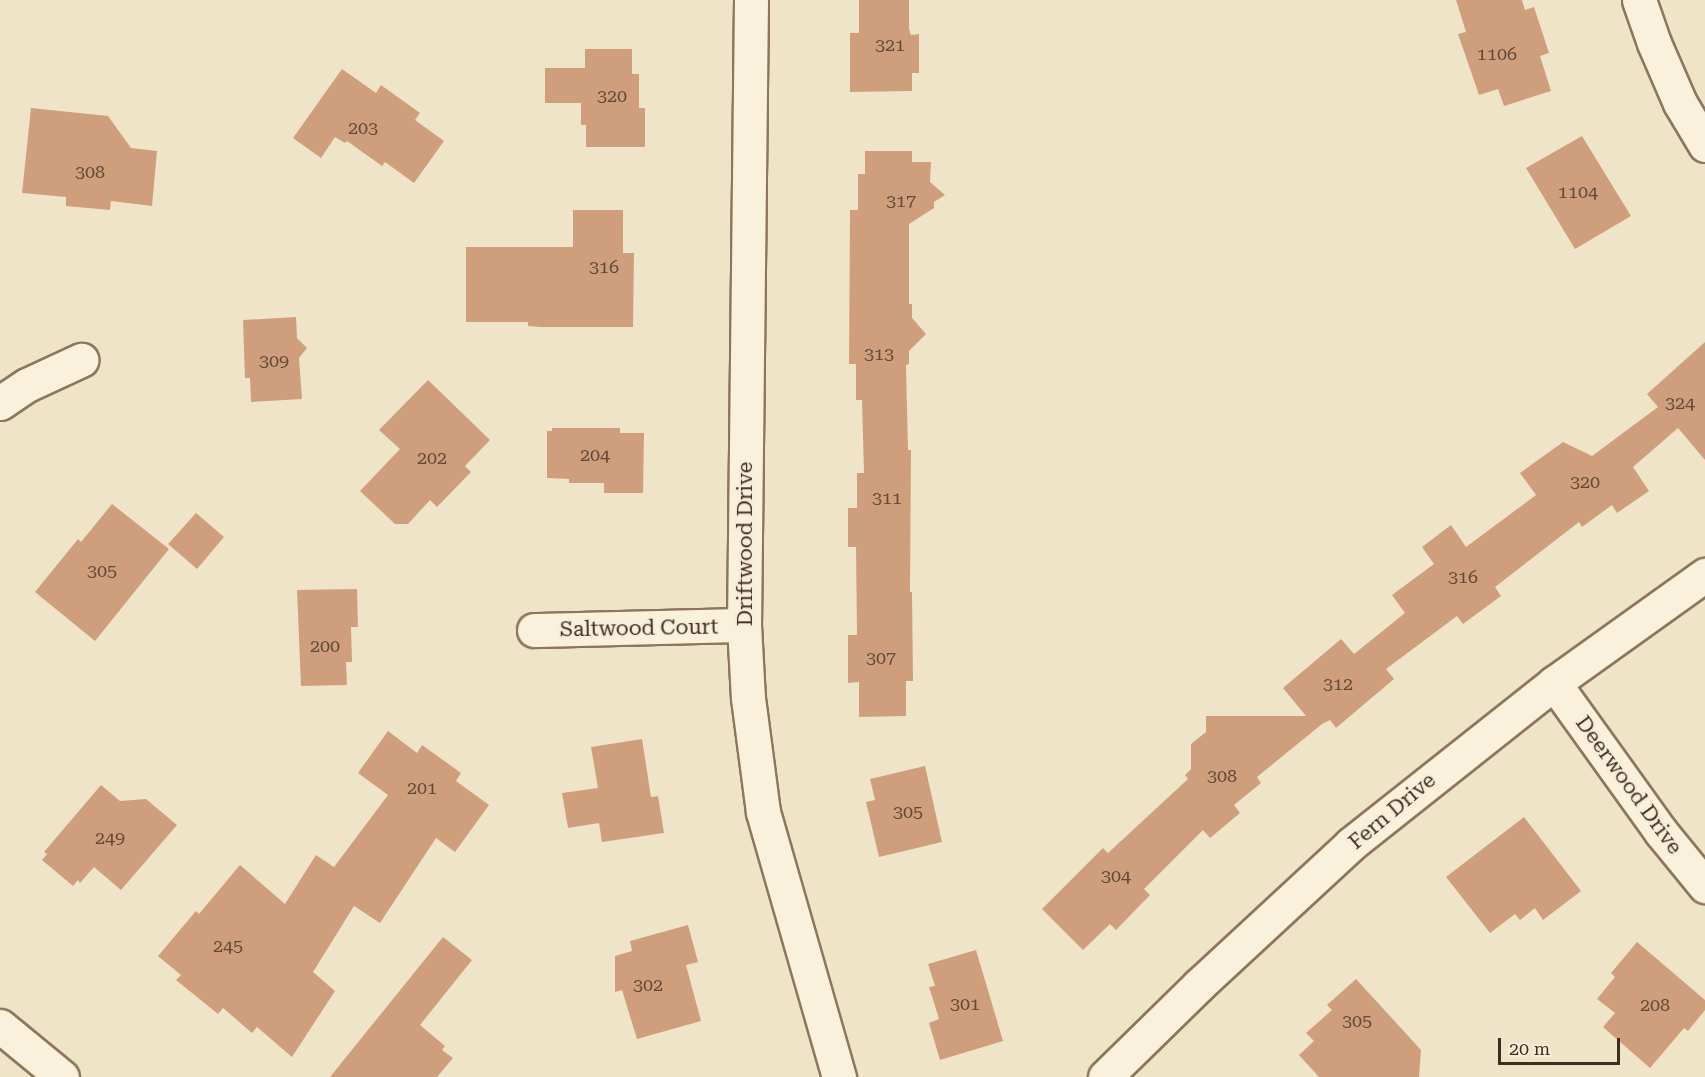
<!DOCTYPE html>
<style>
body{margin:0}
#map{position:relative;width:1705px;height:1077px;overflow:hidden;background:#f0e4c8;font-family:"Roboto Serif",serif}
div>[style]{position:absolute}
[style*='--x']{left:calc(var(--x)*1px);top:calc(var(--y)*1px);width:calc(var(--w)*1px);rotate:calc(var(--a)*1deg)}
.building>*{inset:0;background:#cf9f7d}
.roads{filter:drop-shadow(2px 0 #8d765c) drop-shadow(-2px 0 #8d765c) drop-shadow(0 2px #8d765c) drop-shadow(0 -2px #8d765c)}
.street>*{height:33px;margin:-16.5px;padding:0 16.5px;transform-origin:16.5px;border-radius:16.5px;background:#faf1dc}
.secondary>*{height:33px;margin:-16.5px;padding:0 16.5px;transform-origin:16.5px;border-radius:16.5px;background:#faf1dc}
span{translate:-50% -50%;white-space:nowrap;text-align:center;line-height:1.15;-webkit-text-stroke:5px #f7eed8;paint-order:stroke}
.number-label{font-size:18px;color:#624a37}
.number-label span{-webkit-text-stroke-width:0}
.street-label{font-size:21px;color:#3d2e20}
.scale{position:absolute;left:1498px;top:1038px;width:122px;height:27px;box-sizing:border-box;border:3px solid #3d2e20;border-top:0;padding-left:8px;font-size:18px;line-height:21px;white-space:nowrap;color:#3d2e20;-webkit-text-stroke:4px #f7eed8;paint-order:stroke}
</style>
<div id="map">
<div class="building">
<i style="clip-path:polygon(859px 0,909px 0,909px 29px,911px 35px,919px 34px,919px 73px,912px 73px,912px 91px,850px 92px,850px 33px,859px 33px)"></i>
<i style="clip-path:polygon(1456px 0,1522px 0,1525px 10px,1534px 7px,1549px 53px,1540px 56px,1551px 91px,1504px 106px,1498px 89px,1479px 95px,1458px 34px,1466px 32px)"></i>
<i style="clip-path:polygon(585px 49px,632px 49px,632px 74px,639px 74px,639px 108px,645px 108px,645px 147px,586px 147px,586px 125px,581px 125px,581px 103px,545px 103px,545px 68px,585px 68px)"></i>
<i style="clip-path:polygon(342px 69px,376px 93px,381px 85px,420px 113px,415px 120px,444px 141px,414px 183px,385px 162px,382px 166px,347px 141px,345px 143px,335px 137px,321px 158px,293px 138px)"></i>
<i style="clip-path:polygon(31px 108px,108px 116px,131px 148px,157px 151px,152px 206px,111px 201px,110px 210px,66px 206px,66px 197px,22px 193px)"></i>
<i style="clip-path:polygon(1582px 136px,1631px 216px,1575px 249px,1526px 168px)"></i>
<i style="clip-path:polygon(865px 151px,912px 151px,912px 162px,931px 162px,930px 182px,945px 195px,934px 202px,934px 208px,909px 224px,909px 304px,912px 304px,912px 318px,926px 334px,909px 351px,909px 364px,906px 365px,908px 450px,911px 450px,910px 592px,912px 592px,913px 681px,906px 681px,906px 716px,859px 717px,859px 682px,848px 683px,848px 635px,857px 635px,856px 547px,848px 547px,848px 508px,857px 508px,857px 473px,864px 473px,862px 400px,856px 400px,856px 364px,849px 364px,850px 210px,858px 210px,858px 174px,865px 174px)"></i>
<i style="clip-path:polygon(573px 210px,623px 210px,623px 253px,634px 253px,633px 327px,541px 327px,528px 326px,528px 322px,466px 322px,466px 247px,573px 247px)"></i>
<i style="clip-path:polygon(296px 317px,297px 338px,307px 348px,299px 358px,302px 399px,251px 402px,250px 378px,245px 378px,243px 320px)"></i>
<i style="clip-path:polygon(1705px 342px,1705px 460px,1678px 428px,1633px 467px,1649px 491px,1617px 513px,1612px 505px,1582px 527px,1579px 522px,1495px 587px,1501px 596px,1463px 624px,1457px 616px,1386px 669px,1394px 679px,1336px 728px,1330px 720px,1322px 724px,1257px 777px,1261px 783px,1234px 805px,1240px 813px,1210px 838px,1203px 830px,1144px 889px,1150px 895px,1116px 930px,1110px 924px,1083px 950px,1042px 909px,1103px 848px,1108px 853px,1188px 779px,1185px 775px,1191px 769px,1191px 744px,1206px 732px,1206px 716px,1306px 716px,1283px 688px,1341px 639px,1354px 654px,1405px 613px,1392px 595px,1434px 564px,1422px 547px,1451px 525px,1466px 547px,1536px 495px,1520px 473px,1563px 442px,1592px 456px,1658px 407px,1647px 394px)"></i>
<i style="clip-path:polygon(428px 380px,490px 440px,465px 466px,471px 472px,437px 507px,430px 500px,408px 524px,395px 524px,360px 491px,400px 449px,379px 430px)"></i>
<i style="clip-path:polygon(552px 428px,620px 428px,620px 433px,644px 433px,643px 493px,604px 493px,604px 483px,569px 483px,569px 479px,547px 478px,547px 431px,552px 431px)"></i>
<i style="clip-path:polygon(112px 504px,169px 549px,95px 641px,35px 592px,78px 539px,81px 542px)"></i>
<i style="clip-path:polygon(196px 513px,224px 537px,197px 569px,168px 544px)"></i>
<i style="clip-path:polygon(357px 589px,358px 627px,351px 627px,352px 662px,346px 662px,347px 685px,301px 686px,297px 590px)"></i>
<i style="clip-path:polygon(388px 731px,417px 753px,422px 745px,461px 773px,456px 781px,489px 805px,455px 852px,436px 838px,380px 923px,354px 906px,313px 972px,335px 991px,292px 1057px,257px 1027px,252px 1033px,223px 1008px,218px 1014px,176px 980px,181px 975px,158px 956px,196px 911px,199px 914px,240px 865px,285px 904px,316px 855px,334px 867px,388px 795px,358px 773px)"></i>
<i style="clip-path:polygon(642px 739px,651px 797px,658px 796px,664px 833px,602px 842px,599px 823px,568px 828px,562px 793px,598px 788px,591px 747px)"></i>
<i style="clip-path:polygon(925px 766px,942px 842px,879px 857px,866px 802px,875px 800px,870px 779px)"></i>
<i style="clip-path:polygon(101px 785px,120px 801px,146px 799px,177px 825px,121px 890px,94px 867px,80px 883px,78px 880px,73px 886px,42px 860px,47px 854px,44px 852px)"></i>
<i style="clip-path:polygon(1524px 817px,1581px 891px,1543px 920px,1535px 908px,1520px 920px,1515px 914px,1490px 933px,1446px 877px)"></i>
<i style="clip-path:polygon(688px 925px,698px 962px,686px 965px,701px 1021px,637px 1039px,622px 990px,615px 992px,615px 956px,632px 951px,630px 941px)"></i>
<i style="clip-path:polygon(443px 937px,472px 960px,420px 1025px,445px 1046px,442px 1050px,453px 1058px,437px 1077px,330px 1077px)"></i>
<i style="clip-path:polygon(1637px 942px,1705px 1000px,1705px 1010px,1688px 1031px,1684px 1028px,1650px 1068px,1603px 1027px,1615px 1013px,1597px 999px,1615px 977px,1611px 973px)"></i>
<i style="clip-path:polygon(976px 950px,1003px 1041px,940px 1060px,929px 1023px,939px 1019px,929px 987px,935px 986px,928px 964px)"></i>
<i style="clip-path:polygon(1356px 979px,1421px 1050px,1419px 1077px,1319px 1077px,1299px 1055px,1314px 1041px,1306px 1033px,1332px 1010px,1327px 1005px)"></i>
</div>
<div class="roads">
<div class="street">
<i style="--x:751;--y:0;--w:625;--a:90.64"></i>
<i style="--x:744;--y:625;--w:73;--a:86.9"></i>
<i style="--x:748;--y:698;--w:115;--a:82.5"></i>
<i style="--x:763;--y:812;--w:276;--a:74"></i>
<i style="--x:1639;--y:0;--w:46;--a:70.8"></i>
<i style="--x:1654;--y:43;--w:65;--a:66.6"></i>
<i style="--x:1680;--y:103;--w:49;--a:59.2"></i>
<i style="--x:0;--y:403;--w:32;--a:-34"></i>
<i style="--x:27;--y:385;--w:60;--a:-24.8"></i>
<i style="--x:534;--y:630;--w:210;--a:-1.4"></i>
<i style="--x:1554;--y:683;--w:183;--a:54.3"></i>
<i style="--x:1661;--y:832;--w:70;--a:50.8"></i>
<i style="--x:1105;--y:1077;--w:132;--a:-44.4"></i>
<i style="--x:1199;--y:985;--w:207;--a:-42.8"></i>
<i style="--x:1351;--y:844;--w:259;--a:-38.4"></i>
<i style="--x:1554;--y:683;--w:186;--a:-35.6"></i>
</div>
<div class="secondary">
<i style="--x:0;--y:1026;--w:80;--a:39.4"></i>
</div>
</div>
<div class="number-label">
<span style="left:890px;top:45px">321</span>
<span style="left:1497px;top:54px">1106</span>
<span style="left:612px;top:96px">320</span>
<span style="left:363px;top:128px">203</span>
<span style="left:90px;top:172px">308</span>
<span style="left:1578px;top:192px">1104</span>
<span style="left:901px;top:201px">317</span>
<span style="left:604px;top:267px">316</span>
<span style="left:879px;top:354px">313</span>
<span style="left:274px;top:361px">309</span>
<span style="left:1680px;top:403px">324</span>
<span style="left:595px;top:455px">204</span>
<span style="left:432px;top:458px">202</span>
<span style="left:1585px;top:482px">320</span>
<span style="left:887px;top:498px">311</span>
<span style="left:102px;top:571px">305</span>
<span style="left:1463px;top:577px">316</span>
<span style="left:325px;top:646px">200</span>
<span style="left:881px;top:658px">307</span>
<span style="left:1338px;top:684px">312</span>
<span style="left:1222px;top:776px">308</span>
<span style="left:422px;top:788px">201</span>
<span style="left:908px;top:812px">305</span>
<span style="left:110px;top:838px">249</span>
<span style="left:1116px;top:876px">304</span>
<span style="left:228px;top:946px">245</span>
<span style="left:648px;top:985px">302</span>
<span style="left:965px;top:1004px">301</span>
<span style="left:1655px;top:1005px">208</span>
<span style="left:1357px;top:1021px">305</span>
</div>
<div class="street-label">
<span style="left:745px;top:544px;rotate:-90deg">Driftwood Drive</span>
<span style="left:639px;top:628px;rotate:-1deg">Saltwood Court</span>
<span style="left:1629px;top:785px;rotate:54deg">Deerwood Drive</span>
<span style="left:1392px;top:811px;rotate:-40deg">Fern Drive</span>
</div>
<div class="scale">20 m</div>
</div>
